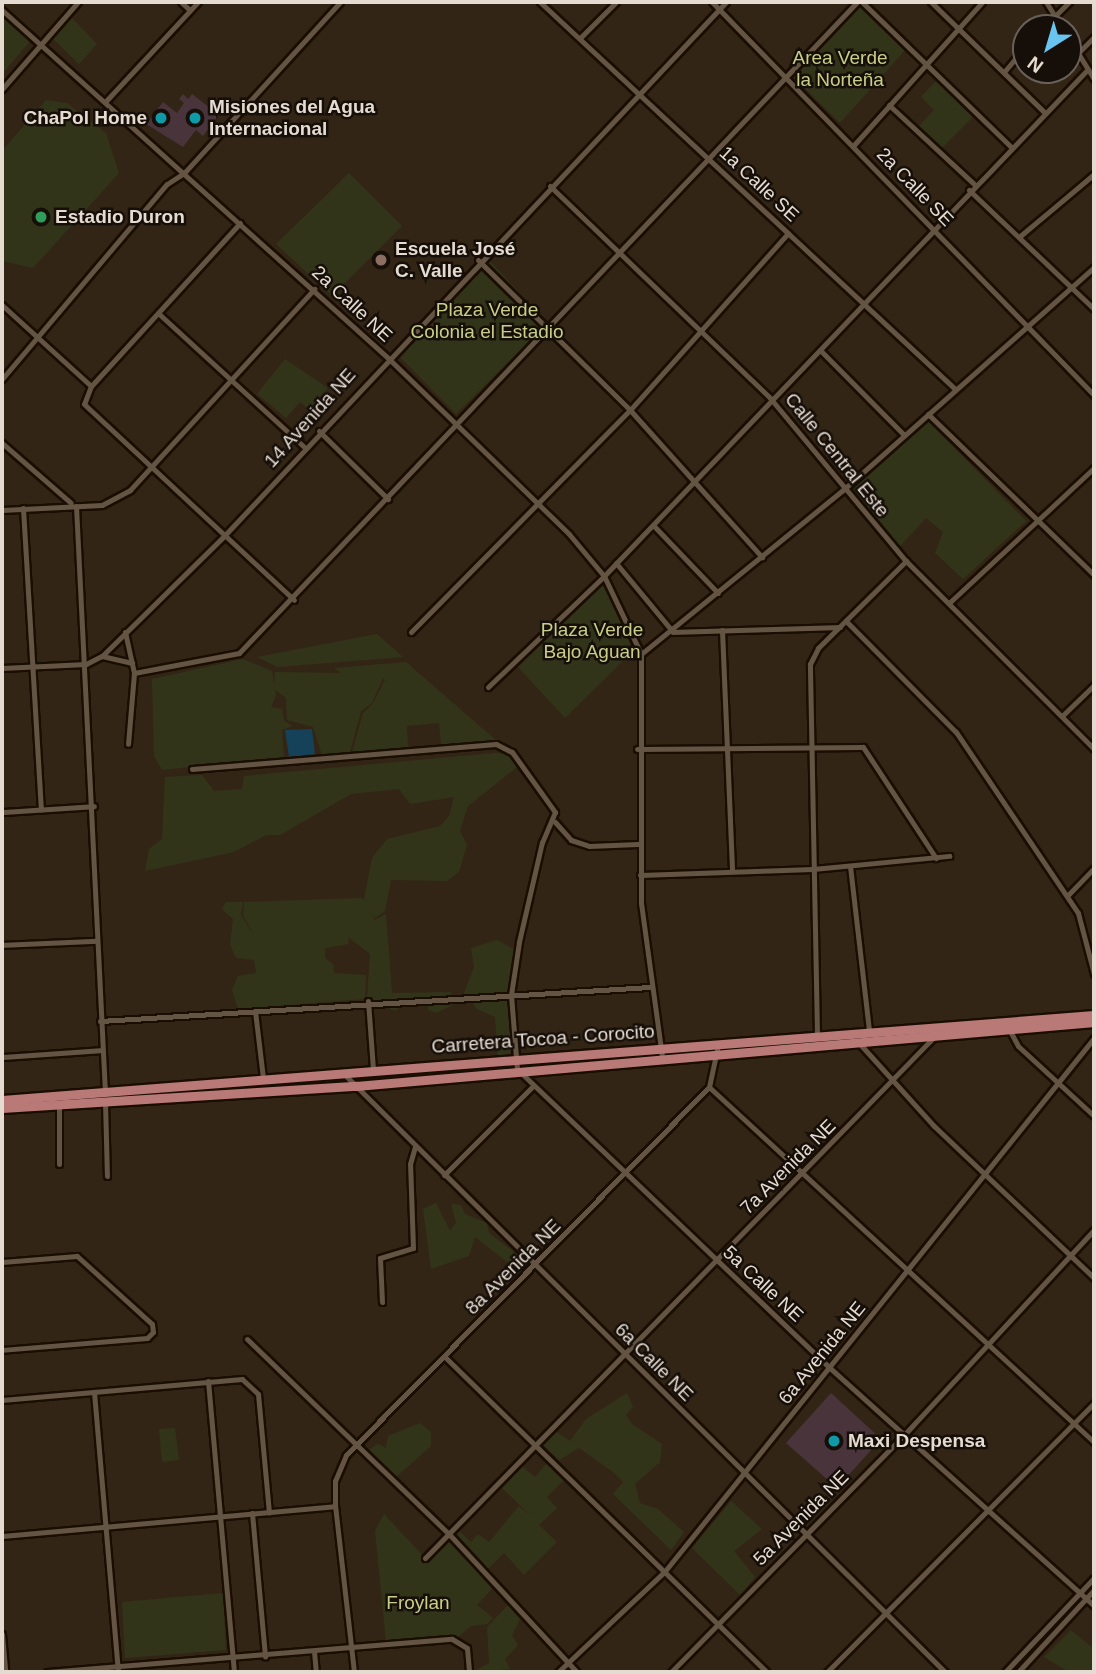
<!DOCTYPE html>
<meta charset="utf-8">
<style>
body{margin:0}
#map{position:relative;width:1096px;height:1674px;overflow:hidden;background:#332515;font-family:Arial,sans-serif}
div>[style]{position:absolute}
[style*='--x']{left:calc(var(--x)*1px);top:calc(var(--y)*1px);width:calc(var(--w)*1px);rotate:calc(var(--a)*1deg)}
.green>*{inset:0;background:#32341a}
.water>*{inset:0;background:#154159}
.building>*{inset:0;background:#4a343b}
.roads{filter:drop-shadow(2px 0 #1a0d02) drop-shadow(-2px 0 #1a0d02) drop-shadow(0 2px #1a0d02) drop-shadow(0 -2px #1a0d02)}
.street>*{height:5px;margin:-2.5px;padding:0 2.5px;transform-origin:2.5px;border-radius:2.5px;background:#645443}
.primary>*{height:9px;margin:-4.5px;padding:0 4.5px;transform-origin:4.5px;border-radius:4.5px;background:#b97976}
.dots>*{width:19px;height:19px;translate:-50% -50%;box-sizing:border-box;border:4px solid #160f09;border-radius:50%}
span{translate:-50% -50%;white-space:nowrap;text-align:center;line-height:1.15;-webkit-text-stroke:5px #160f09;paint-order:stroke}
.park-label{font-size:19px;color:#c8ce87}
.poi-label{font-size:19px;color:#e5dbd1;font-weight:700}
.left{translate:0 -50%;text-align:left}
.right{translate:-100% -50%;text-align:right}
.street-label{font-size:19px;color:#e5dbd1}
.frame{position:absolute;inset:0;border:4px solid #e5dbd1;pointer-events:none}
.north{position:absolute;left:1012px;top:14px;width:70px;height:70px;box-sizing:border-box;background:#160f09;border:2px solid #696159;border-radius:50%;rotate:217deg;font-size:19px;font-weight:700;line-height:28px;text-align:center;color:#e5dbd1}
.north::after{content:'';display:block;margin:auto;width:24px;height:32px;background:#68c4f0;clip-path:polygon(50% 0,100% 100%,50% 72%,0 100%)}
</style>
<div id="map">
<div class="green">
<i style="clip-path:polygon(860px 2px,906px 49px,840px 123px,788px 72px)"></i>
<i style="clip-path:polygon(2px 12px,31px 40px,2px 74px)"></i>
<i style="clip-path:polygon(69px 15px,97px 44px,79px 64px,51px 37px)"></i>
<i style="clip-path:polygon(937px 80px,974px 116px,941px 149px,918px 127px,934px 110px,921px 97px)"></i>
<i style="clip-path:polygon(46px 100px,67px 103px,106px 133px,119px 173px,33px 268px,2px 261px,2px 151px)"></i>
<i style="clip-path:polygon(349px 173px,402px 226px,332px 296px,276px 244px)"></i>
<i style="clip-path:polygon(487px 258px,548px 323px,456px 414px,396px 353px)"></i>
<i style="clip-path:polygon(285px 359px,328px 388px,309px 409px,300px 402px,286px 418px,257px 394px)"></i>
<i style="clip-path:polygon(928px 421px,1026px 521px,963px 579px,935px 553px,943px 532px,926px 518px,900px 546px,850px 489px)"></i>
<i style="clip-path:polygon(601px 578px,633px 651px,565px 718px,518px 667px)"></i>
<i style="clip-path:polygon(377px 634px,403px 657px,278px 667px,257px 657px)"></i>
<i style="clip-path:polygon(243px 659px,272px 671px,276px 695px,271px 707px,282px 709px,284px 721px,293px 726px,282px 730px,284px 757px,162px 770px,154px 756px,152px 679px)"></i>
<i style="clip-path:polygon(406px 662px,498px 742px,441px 745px,439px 723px,407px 726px,408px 748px,352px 753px,363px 713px,372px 705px,385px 680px,383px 678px,372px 703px,361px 711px,350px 752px,322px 755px,313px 727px,287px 720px,286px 698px,274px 689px,275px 672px,341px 673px,334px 668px)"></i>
<i style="clip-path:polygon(494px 753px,508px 754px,517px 767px,468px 806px,460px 831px,467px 845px,459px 872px,447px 881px,391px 880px,385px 911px,375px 918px,363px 905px,372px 858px,387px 839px,440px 826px,449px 816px,454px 797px,410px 804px,399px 789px,351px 794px,280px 835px,266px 835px,234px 852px,145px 871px,149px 849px,162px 839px,165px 777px,202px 775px,214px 791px,242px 789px,244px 776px)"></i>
<i style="clip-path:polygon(362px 898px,375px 920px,386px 914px,392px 993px,451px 992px,452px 1005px,437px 1013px,428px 1010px,428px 999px,411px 999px,395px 1011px,367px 998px,370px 954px,348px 937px,349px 944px,325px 948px,325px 958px,333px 964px,334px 973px,366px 975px,365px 999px,238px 1009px,232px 990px,238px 976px,256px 973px,254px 960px,236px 958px,230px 945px,233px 919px,222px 909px,226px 902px,243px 902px,241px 915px,254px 936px,243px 915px,244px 902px)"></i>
<i style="clip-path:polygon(497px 940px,515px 950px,510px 1058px,498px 1057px,495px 1017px,477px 1009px,464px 993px,474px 967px,471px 948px)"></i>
<i style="clip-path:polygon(436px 1203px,450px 1231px,456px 1223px,451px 1204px,461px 1205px,465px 1214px,487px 1223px,489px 1233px,528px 1263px,516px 1277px,506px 1274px,510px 1264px,475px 1237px,469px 1256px,431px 1269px,423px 1209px)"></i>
<i style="clip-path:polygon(627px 1393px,633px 1407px,626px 1415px,632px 1424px,662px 1444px,660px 1462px,635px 1484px,640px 1503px,658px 1509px,684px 1532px,671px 1550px,613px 1494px,623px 1482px,613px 1472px,579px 1448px,559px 1460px,542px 1444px,555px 1431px,570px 1441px,586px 1419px)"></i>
<i style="clip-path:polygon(420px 1423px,431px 1432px,431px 1446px,395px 1478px,367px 1451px,378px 1444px,386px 1448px,388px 1436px)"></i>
<i style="clip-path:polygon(175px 1428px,179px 1460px,162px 1462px,159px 1429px)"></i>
<i style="clip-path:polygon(548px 1462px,564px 1480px,547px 1497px,557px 1508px,539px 1525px,557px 1542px,524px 1575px,504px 1553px,486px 1571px,452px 1534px,457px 1529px,471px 1542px,478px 1534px,489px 1542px,519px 1506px,532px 1517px,499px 1485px,519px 1464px,535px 1477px)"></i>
<i style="clip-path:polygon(731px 1501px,762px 1529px,734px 1551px,755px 1577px,740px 1595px,692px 1548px)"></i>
<i style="clip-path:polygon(384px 1514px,425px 1558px,449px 1534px,496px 1584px,477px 1605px,493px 1618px,487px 1624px,471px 1626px,457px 1638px,386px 1641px,375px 1531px)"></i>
<i style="clip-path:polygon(223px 1593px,226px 1650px,125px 1658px,122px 1602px)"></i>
<i style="clip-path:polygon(508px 1605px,520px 1619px,512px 1635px,518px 1645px,505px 1659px,510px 1669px,473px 1672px,489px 1663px,487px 1627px)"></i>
<i style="clip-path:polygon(1071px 1630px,1094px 1649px,1094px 1672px,1069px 1672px,1044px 1657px)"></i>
</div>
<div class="water">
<i style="clip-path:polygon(312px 729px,315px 754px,289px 757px,285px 730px)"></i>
</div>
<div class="building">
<i style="clip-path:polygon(183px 94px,188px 99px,192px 94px,219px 115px,203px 136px,196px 130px,183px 147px,146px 124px,163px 102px,177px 113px,184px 103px,179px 99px)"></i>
<i style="clip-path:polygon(831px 1393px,881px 1439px,837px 1488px,786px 1443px)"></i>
</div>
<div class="roads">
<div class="street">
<i style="--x:181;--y:2;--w:12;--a:42"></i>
<i style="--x:540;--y:2;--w:567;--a:43"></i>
<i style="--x:712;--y:2;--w:548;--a:45.81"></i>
<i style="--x:862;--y:2;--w:208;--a:44.2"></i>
<i style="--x:931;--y:2;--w:159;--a:44.2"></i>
<i style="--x:1046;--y:2;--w:31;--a:58"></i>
<i style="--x:2;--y:10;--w:518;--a:42.03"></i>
<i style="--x:387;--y:357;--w:254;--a:44.2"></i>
<i style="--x:569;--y:534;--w:55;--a:50.2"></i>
<i style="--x:604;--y:576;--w:86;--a:64.6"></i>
<i style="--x:641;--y:654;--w:249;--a:90"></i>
<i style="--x:641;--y:903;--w:154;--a:82.2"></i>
<i style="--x:1043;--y:28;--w:37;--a:-45"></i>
<i style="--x:1068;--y:37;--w:49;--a:58.2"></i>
<i style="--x:580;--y:38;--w:51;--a:-45"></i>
<i style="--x:1078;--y:53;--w:23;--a:-45"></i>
<i style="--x:1004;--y:72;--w:34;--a:-50"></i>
<i style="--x:2;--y:89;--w:116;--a:-48.9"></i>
<i style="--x:105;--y:102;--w:137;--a:-47.1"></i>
<i style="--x:889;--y:105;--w:117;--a:42.9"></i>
<i style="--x:853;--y:146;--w:193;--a:-48.1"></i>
<i style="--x:550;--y:186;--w:306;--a:43.9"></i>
<i style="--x:770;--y:398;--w:212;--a:50.2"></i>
<i style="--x:906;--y:561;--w:266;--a:45"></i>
<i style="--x:969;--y:190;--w:173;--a:43.6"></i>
<i style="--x:240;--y:223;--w:221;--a:132.4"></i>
<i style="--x:91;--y:386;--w:19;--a:111"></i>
<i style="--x:84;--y:404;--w:287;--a:43"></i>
<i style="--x:1019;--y:237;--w:98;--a:-40"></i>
<i style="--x:478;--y:260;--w:214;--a:44.6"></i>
<i style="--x:630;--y:410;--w:198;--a:48.1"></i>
<i style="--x:2;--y:305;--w:120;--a:42.3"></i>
<i style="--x:158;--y:313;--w:198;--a:42.5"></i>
<i style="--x:820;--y:350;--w:120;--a:45.3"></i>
<i style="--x:2;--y:379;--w:255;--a:-49.8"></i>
<i style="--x:167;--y:184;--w:20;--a:-33"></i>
<i style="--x:184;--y:173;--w:231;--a:-47.6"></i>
<i style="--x:928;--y:414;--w:231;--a:44.1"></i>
<i style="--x:319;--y:431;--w:97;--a:44.6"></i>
<i style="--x:2;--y:443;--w:91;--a:41"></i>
<i style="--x:76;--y:506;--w:587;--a:87.17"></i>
<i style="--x:23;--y:508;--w:302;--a:86.6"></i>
<i style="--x:2;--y:510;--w:100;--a:-2.9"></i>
<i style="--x:102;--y:505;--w:32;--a:-28"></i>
<i style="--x:130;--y:490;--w:273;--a:-47.5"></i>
<i style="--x:653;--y:525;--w:94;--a:46.3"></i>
<i style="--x:616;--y:563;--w:89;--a:50.4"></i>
<i style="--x:673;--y:632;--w:167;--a:-1.7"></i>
<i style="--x:949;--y:603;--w:198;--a:-43"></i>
<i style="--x:846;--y:621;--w:156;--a:45.3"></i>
<i style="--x:956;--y:732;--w:218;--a:56"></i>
<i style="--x:1078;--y:913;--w:63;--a:75.3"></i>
<i style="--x:722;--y:630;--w:240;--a:87.6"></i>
<i style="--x:125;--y:632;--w:42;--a:77.6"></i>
<i style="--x:134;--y:673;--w:71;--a:94.8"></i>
<i style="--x:411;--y:632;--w:312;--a:-45.4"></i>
<i style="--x:630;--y:410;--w:237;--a:-48.2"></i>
<i style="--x:641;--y:654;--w:260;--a:-39.1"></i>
<i style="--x:843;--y:490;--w:336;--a:-41.6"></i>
<i style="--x:102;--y:656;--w:31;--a:13"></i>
<i style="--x:2;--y:668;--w:84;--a:-2.7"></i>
<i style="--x:86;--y:664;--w:18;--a:-27"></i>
<i style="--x:102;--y:656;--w:171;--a:-44.5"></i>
<i style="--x:224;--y:536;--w:733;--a:-46.77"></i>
<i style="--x:134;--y:673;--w:107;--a:-10.8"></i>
<i style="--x:239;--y:653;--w:898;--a:-46.49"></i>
<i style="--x:488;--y:687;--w:161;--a:-43.7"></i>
<i style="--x:604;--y:576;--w:701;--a:-46.33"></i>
<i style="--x:1062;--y:716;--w:45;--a:-44.1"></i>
<i style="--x:637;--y:749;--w:226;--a:-0.5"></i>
<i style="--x:863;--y:747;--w:133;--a:56.7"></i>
<i style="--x:192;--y:769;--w:305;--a:-4.7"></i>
<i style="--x:496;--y:744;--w:18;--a:27"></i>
<i style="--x:512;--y:752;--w:74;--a:54.4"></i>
<i style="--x:555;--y:812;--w:33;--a:113"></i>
<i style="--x:542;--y:842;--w:103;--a:103"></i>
<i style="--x:519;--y:942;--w:54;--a:98.6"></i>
<i style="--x:511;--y:995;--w:74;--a:85.4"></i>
<i style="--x:517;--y:1069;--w:433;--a:43.7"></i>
<i style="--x:830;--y:1368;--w:355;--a:42"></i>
<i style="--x:2;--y:812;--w:92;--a:-3.7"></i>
<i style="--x:555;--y:822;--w:24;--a:48"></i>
<i style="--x:571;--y:840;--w:19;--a:18"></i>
<i style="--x:589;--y:846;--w:49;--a:-2.3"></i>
<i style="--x:850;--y:866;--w:166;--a:83.4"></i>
<i style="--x:640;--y:875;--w:173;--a:-2"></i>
<i style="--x:813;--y:869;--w:137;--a:-5.5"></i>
<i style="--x:1068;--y:895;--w:37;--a:-46"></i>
<i style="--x:2;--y:945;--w:93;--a:-2.5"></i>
<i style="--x:368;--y:1001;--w:68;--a:85.8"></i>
<i style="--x:255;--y:1011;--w:67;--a:83.2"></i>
<i style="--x:100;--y:1021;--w:550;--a:-3.54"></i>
<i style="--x:1009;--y:1029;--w:19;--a:62"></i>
<i style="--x:1018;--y:1046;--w:103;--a:42.6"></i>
<i style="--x:817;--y:1034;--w:370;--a:-91.1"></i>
<i style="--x:810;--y:664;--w:18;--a:-63"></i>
<i style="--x:818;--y:648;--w:124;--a:-44.7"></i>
<i style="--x:859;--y:1043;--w:112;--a:47.9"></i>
<i style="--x:934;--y:1126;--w:221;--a:43.5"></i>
<i style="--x:2;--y:1057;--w:99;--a:-4"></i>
<i style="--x:343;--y:1073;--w:849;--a:44.86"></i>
<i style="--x:709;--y:1087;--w:524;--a:42.68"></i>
<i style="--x:105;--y:1102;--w:74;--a:88.5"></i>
<i style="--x:59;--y:1164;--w:59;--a:-90"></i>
<i style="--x:444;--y:1175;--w:124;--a:-45"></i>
<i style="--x:2;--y:1262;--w:75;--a:-4.6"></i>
<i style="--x:77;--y:1256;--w:101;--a:42.2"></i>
<i style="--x:152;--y:1324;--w:8;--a:83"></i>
<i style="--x:153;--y:1332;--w:8;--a:135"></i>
<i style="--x:147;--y:1338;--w:145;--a:175.3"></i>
<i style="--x:382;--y:1302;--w:44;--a:-92.6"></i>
<i style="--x:380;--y:1258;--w:34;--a:-17"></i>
<i style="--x:413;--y:1248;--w:84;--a:-92"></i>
<i style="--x:410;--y:1164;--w:19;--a:-74"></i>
<i style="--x:247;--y:1339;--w:281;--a:44"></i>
<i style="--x:449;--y:1534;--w:188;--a:47.2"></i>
<i style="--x:445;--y:1357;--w:450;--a:44.4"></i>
<i style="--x:208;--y:1381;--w:292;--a:84.9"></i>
<i style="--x:94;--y:1392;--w:281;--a:85.1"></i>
<i style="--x:2;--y:1400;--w:241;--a:-5"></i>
<i style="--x:242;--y:1379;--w:22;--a:43"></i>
<i style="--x:258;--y:1394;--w:119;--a:84.7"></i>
<i style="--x:252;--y:1513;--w:144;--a:84.8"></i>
<i style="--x:2;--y:1536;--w:334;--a:-5.1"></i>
<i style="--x:425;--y:1558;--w:728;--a:-45.67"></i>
<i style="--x:2;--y:1634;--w:38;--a:85"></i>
<i style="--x:314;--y:1651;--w:21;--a:85"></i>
<i style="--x:47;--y:1672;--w:406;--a:-4.7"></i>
<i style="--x:452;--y:1639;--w:17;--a:31"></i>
<i style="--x:467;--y:1648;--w:24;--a:85"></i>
<i style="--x:354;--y:1672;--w:167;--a:-96.5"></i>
<i style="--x:335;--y:1506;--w:25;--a:-90"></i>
<i style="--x:335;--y:1481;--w:28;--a:-67"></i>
<i style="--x:346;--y:1455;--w:517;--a:-45.39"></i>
<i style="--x:709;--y:1087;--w:43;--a:-77.9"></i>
<i style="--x:558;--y:1672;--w:147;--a:-43.3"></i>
<i style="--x:665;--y:1571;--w:684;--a:-51.17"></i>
<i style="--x:671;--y:1672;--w:332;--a:-45.5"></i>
<i style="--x:904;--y:1435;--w:280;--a:-47.2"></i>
<i style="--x:827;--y:1672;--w:379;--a:-45.2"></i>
<i style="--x:1005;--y:1672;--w:129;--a:-46.6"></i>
<i style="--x:1018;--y:1672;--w:112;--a:-47.2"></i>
</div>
<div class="primary">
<i style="--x:2;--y:1100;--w:1095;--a:-4.45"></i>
<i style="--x:2;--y:1108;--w:355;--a:-3.6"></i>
<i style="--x:356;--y:1086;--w:741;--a:-4.96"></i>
</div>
</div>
<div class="dots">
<i style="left:161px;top:118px;background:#0f9aa8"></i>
<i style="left:195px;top:118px;background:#0f9aa8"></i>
<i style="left:41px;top:217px;background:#2e9e5b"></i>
<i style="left:381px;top:260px;background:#8d6e63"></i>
<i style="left:834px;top:1441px;background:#0f9aa8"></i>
</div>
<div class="park-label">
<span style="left:840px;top:69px">Area Verde<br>la Norteña</span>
<span style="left:487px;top:321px">Plaza Verde<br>Colonia el Estadio</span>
<span style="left:592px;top:641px">Plaza Verde<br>Bajo Aguan</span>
<span style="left:418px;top:1603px">Froylan</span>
</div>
<div class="poi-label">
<span class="left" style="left:209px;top:118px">Misiones del Agua<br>Internacional</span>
<span class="right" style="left:147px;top:118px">ChaPol Home</span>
<span class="left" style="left:55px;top:217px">Estadio Duron</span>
<span class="left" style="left:395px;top:260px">Escuela José<br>C. Valle</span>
<span class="left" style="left:848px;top:1441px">Maxi Despensa</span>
</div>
<div class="street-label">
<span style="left:759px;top:184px;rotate:43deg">1a Calle SE</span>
<span style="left:915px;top:187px;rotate:46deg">2a Calle SE</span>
<span style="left:352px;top:304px;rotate:43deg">2a Calle NE</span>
<span style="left:310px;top:418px;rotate:-48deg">14 Avenida NE</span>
<span style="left:837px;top:455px;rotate:51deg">Calle Central Este</span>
<span style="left:543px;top:1039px;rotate:-4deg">Carretera Tocoa - Corocito</span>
<span style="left:788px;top:1167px;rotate:-45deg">7a Avenida NE</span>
<span style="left:513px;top:1267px;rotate:-45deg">8a Avenida NE</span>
<span style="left:763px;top:1284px;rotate:43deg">5a Calle NE</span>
<span style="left:822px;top:1353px;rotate:-51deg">6a Avenida NE</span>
<span style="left:654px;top:1362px;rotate:45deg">6a Calle NE</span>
<span style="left:801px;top:1518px;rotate:-45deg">5a Avenida NE</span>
</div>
<div class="frame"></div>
<div class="north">N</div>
</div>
